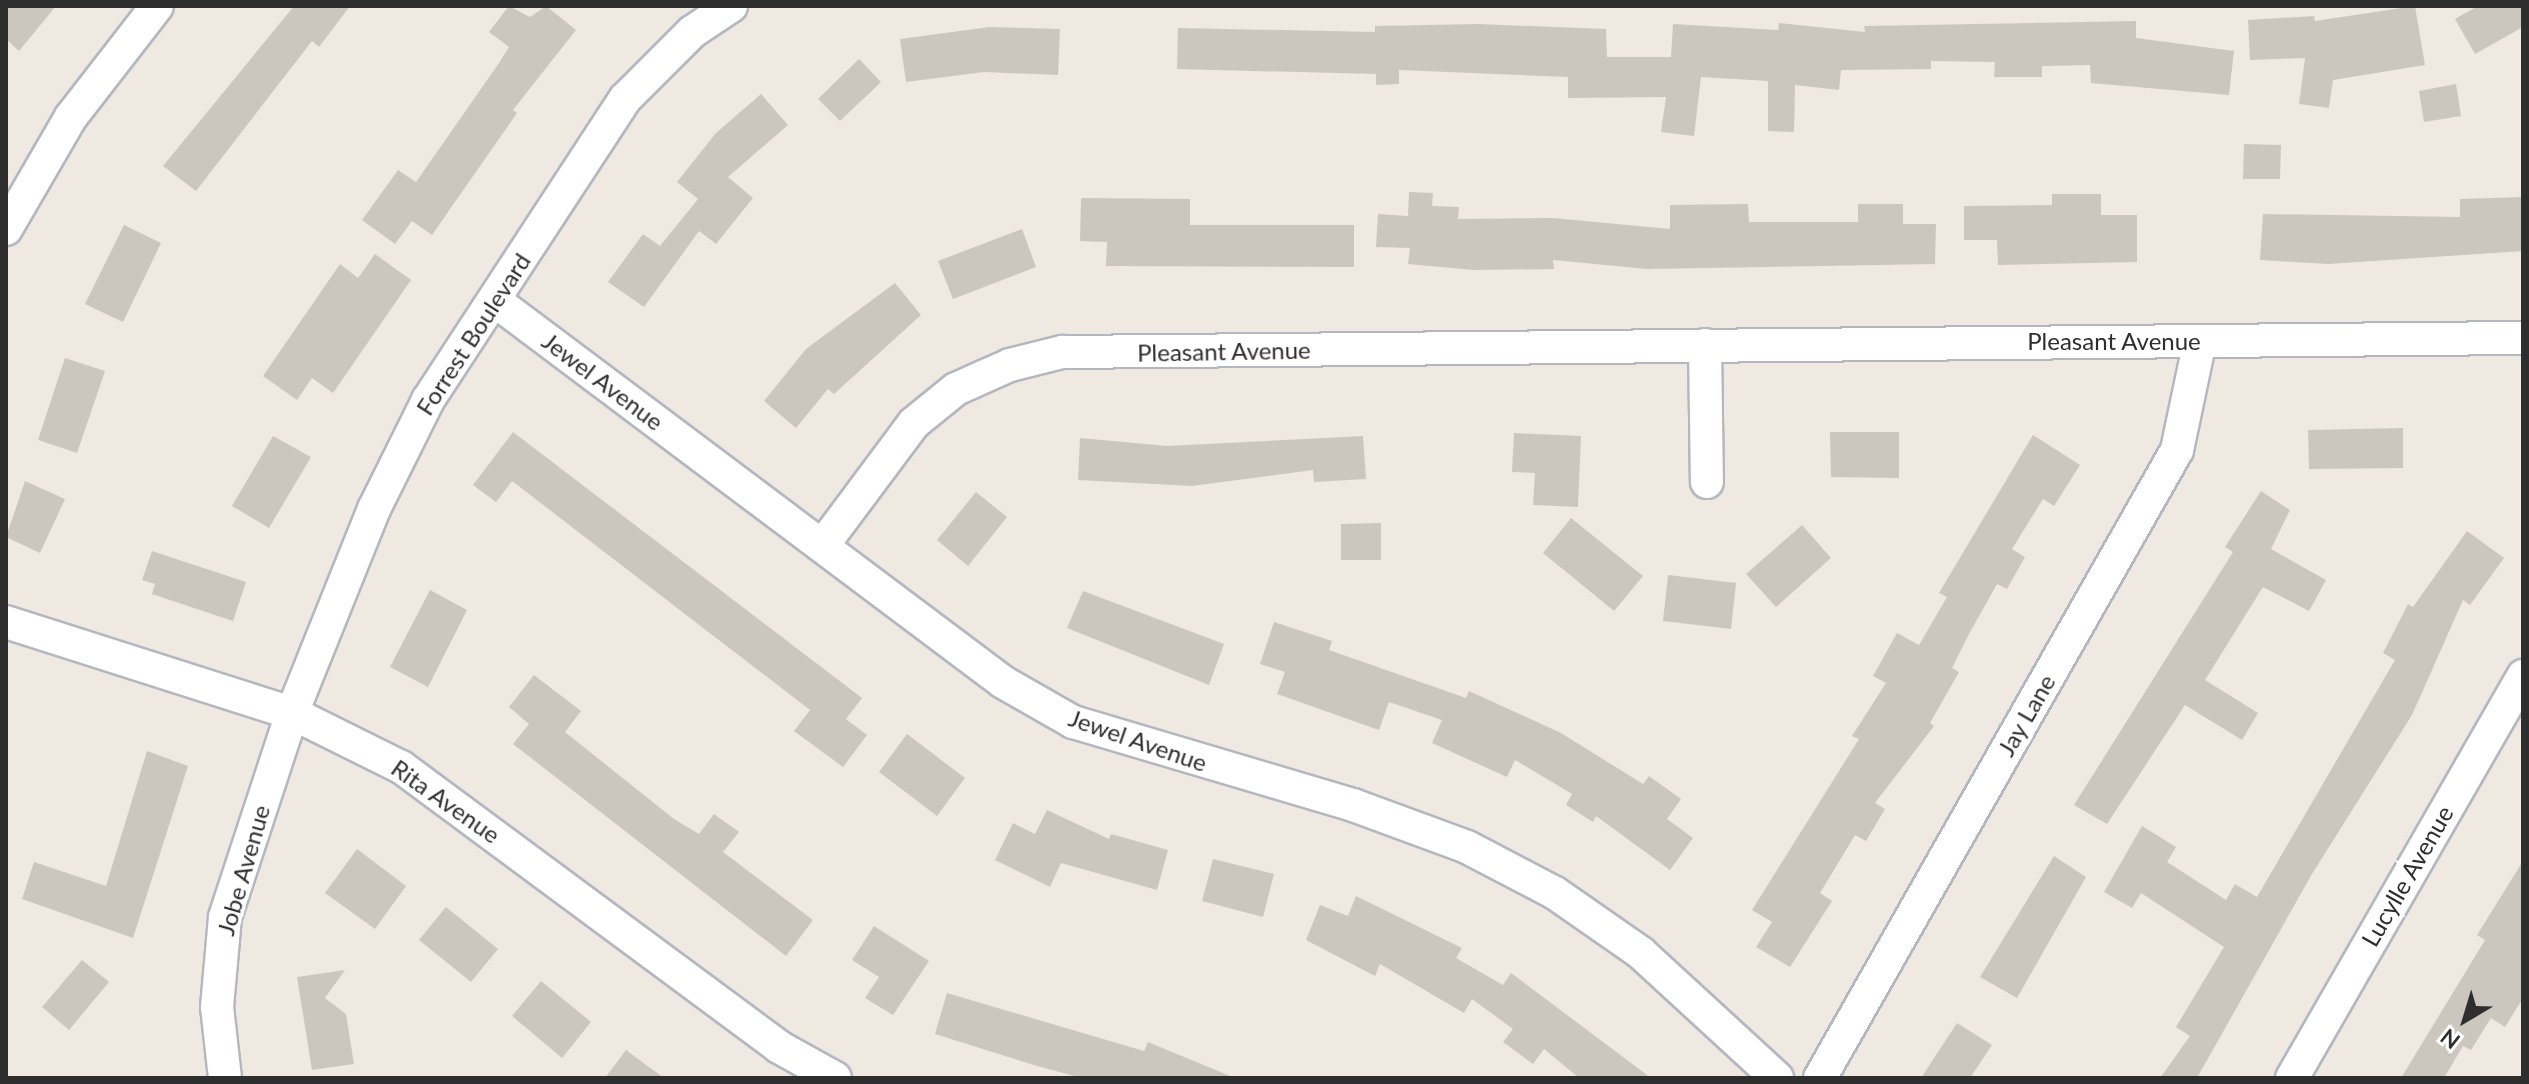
<!DOCTYPE html>
<style>
body{margin:0}
#map{position:relative;width:2529px;height:1084px;overflow:hidden;background:#efe9e1;font-family:Lato,sans-serif}
div>[style]{position:absolute}
[style*='--x']{left:calc(var(--x)*1px);top:calc(var(--y)*1px);width:calc(var(--w)*1px);rotate:calc(var(--a)*1deg)}
.building>*{inset:0;background:#cbc7bf}
.roads{filter:drop-shadow(2px 0 #b4b7c1) drop-shadow(-2px 0 #b4b7c1) drop-shadow(0 2px #b4b7c1) drop-shadow(0 -2px #b4b7c1)}
.minor>*{height:32px;margin:-16px;padding:0 16px;transform-origin:16px;border-radius:16px;background:#fff}
span{translate:-50% -50%;white-space:nowrap;text-align:center;line-height:1.15;-webkit-text-stroke:7px #fff;paint-order:stroke}
.street-label{font-size:24px;color:#2e2e2e}
.frame{position:absolute;inset:0;border:8px solid #2e2e2e;pointer-events:none}
.north{position:absolute;left:2425px;top:980px;width:80px;height:80px;-webkit-text-stroke:6px #fff;paint-order:stroke;rotate:218deg;font-size:22px;font-weight:700;line-height:32px;text-align:center;color:#2e2e2e}
.north::after{content:'';display:block;margin:auto;width:28px;height:36px;background:#2e2e2e;clip-path:polygon(50% 0,100% 100%,50% 72%,0 100%)}
</style>
<div id="map">
<div class="building">
<i style="clip-path:polygon(6px 6px,56px 6px,19px 51px,6px 39px)"></i>
<i style="clip-path:polygon(294px 6px,350px 6px,319px 47px,312px 41px,196px 191px,163px 166px)"></i>
<i style="clip-path:polygon(509px 6px,530px 17px,546px 6px,576px 30px,513px 110px,517px 113px,432px 235px,412px 221px,395px 244px,362px 220px,398px 170px,416px 182px,499px 63px,509px 47px,489px 32px)"></i>
<i style="clip-path:polygon(2415px 6px,2425px 65px,2333px 80px,2329px 108px,2299px 104px,2305px 58px,2250px 60px,2248px 20px,2314px 16px,2315px 21px)"></i>
<i style="clip-path:polygon(2478px 6px,2523px 6px,2523px 27px,2475px 54px,2455px 19px)"></i>
<i style="clip-path:polygon(2136px 21px,2136px 38px,2234px 51px,2229px 95px,2091px 83px,2090px 65px,2042px 66px,2042px 77px,1994px 77px,1995px 62px,1931px 61px,1931px 69px,1841px 70px,1839px 90px,1795px 85px,1794px 132px,1768px 131px,1768px 81px,1701px 77px,1694px 136px,1661px 132px,1666px 97px,1568px 98px,1568px 77px,1399px 70px,1399px 84px,1376px 85px,1376px 74px,1177px 69px,1178px 28px,1375px 32px,1375px 26px,1478px 24px,1606px 29px,1607px 57px,1671px 57px,1673px 24px,1778px 30px,1779px 23px,1865px 32px,1864px 26px)"></i>
<i style="clip-path:polygon(990px 27px,1060px 29px,1058px 75px,984px 72px,906px 82px,900px 39px)"></i>
<i style="clip-path:polygon(859px 59px,881px 82px,840px 121px,818px 99px)"></i>
<i style="clip-path:polygon(2456px 84px,2461px 116px,2424px 122px,2419px 91px)"></i>
<i style="clip-path:polygon(761px 94px,788px 125px,728px 177px,753px 198px,716px 244px,699px 231px,644px 307px,608px 282px,643px 234px,660px 246px,698px 199px,677px 182px,716px 133px)"></i>
<i style="clip-path:polygon(2244px 144px,2281px 145px,2280px 179px,2243px 179px)"></i>
<i style="clip-path:polygon(1409px 192px,1433px 193px,1432px 206px,1459px 207px,1458px 219px,1553px 218px,1670px 229px,1670px 205px,1748px 204px,1749px 222px,1858px 222px,1858px 204px,1903px 204px,1903px 224px,1936px 224px,1935px 264px,1647px 269px,1553px 260px,1554px 269px,1474px 270px,1408px 264px,1410px 248px,1376px 247px,1378px 214px,1408px 216px)"></i>
<i style="clip-path:polygon(2052px 194px,2101px 194px,2101px 215px,2137px 215px,2137px 262px,1998px 265px,1997px 240px,1964px 240px,1964px 206px,2052px 205px)"></i>
<i style="clip-path:polygon(2523px 197px,2523px 251px,2328px 264px,2260px 260px,2263px 214px,2460px 217px,2460px 199px)"></i>
<i style="clip-path:polygon(1081px 198px,1190px 199px,1190px 225px,1354px 225px,1354px 267px,1106px 266px,1107px 242px,1080px 241px)"></i>
<i style="clip-path:polygon(124px 225px,161px 243px,123px 322px,85px 304px)"></i>
<i style="clip-path:polygon(1022px 229px,1036px 267px,953px 299px,938px 261px)"></i>
<i style="clip-path:polygon(375px 254px,411px 280px,333px 393px,312px 378px,297px 400px,263px 376px,340px 264px,358px 278px)"></i>
<i style="clip-path:polygon(895px 283px,921px 315px,834px 394px,828px 389px,796px 428px,764px 401px,806px 349px)"></i>
<i style="clip-path:polygon(65px 358px,105px 371px,77px 453px,38px 440px)"></i>
<i style="clip-path:polygon(2403px 428px,2403px 468px,2309px 469px,2308px 430px)"></i>
<i style="clip-path:polygon(513px 432px,862px 698px,846px 719px,867px 735px,843px 767px,794px 731px,810px 710px,512px 481px,496px 502px,473px 485px)"></i>
<i style="clip-path:polygon(1830px 432px,1899px 432px,1899px 478px,1831px 477px)"></i>
<i style="clip-path:polygon(1514px 433px,1581px 436px,1578px 507px,1533px 505px,1535px 473px,1512px 472px)"></i>
<i style="clip-path:polygon(2033px 435px,2080px 465px,2054px 506px,2043px 499px,2012px 549px,2025px 557px,2007px 589px,1997px 584px,1969px 634px,1952px 668px,1959px 672px,1930px 723px,1934px 726px,1875px 803px,1885px 809px,1866px 841px,1855px 835px,1820px 893px,1832px 901px,1790px 967px,1756px 947px,1772px 922px,1752px 910px,1859px 739px,1852px 736px,1886px 683px,1873px 676px,1897px 633px,1919px 645px,1947px 597px,1939px 593px)"></i>
<i style="clip-path:polygon(273px 436px,311px 457px,269px 528px,232px 506px)"></i>
<i style="clip-path:polygon(1363px 436px,1366px 479px,1314px 482px,1313px 470px,1192px 486px,1078px 480px,1080px 438px,1167px 446px)"></i>
<i style="clip-path:polygon(25px 481px,65px 499px,40px 553px,6px 537px)"></i>
<i style="clip-path:polygon(2261px 491px,2290px 510px,2271px 549px,2326px 580px,2309px 611px,2263px 587px,2205px 680px,2258px 713px,2242px 740px,2185px 705px,2107px 824px,2074px 805px,2233px 552px,2225px 547px)"></i>
<i style="clip-path:polygon(976px 492px,1007px 517px,968px 566px,937px 540px)"></i>
<i style="clip-path:polygon(1571px 518px,1643px 576px,1614px 611px,1543px 553px)"></i>
<i style="clip-path:polygon(1381px 523px,1381px 560px,1341px 560px,1341px 524px)"></i>
<i style="clip-path:polygon(1802px 525px,1831px 558px,1776px 607px,1746px 574px)"></i>
<i style="clip-path:polygon(2467px 531px,2504px 558px,2470px 605px,2463px 600px,2412px 715px,2312px 874px,2197px 1078px,2160px 1078px,2190px 1036px,2176px 1027px,2224px 947px,2141px 893px,2132px 908px,2104px 892px,2142px 826px,2176px 847px,2167px 862px,2226px 900px,2235px 884px,2257px 897px,2395px 660px,2383px 653px,2408px 604px,2413px 607px)"></i>
<i style="clip-path:polygon(152px 551px,246px 582px,233px 621px,152px 594px,155px 584px,142px 580px)"></i>
<i style="clip-path:polygon(1668px 575px,1736px 583px,1731px 629px,1663px 621px)"></i>
<i style="clip-path:polygon(430px 590px,467px 610px,428px 687px,390px 667px)"></i>
<i style="clip-path:polygon(1083px 591px,1224px 644px,1209px 685px,1067px 628px)"></i>
<i style="clip-path:polygon(1274px 622px,1332px 641px,1329px 650px,1466px 698px,1469px 691px,1561px 733px,1643px 784px,1649px 776px,1681px 799px,1667px 819px,1693px 838px,1670px 870px,1596px 816px,1593px 822px,1566px 805px,1572px 794px,1515px 760px,1507px 777px,1432px 743px,1442px 720px,1389px 702px,1379px 730px,1277px 694px,1285px 672px,1260px 664px)"></i>
<i style="clip-path:polygon(534px 675px,581px 711px,565px 732px,674px 819px,699px 834px,714px 814px,739px 832px,723px 852px,813px 920px,786px 956px,513px 744px,529px 724px,509px 707px)"></i>
<i style="clip-path:polygon(907px 734px,965px 778px,937px 816px,879px 772px)"></i>
<i style="clip-path:polygon(147px 751px,188px 766px,133px 938px,22px 899px,34px 862px,106px 886px)"></i>
<i style="clip-path:polygon(1047px 810px,1109px 839px,1111px 834px,1168px 850px,1157px 890px,1061px 863px,1050px 887px,995px 860px,1013px 823px,1035px 834px)"></i>
<i style="clip-path:polygon(357px 849px,406px 886px,375px 929px,325px 893px)"></i>
<i style="clip-path:polygon(2054px 856px,2086px 877px,2017px 998px,1980px 977px)"></i>
<i style="clip-path:polygon(1213px 859px,1274px 874px,1263px 917px,1202px 901px)"></i>
<i style="clip-path:polygon(2523px 861px,2523px 998px,2505px 1027px,2491px 1018px,2471px 1050px,2463px 1046px,2444px 1078px,2401px 1078px,2485px 940px,2477px 935px)"></i>
<i style="clip-path:polygon(1356px 896px,1462px 948px,1456px 958px,1503px 985px,1511px 973px,1651px 1078px,1579px 1078px,1544px 1049px,1533px 1064px,1503px 1042px,1513px 1029px,1472px 999px,1464px 1013px,1380px 964px,1375px 976px,1306px 940px,1320px 905px,1348px 916px)"></i>
<i style="clip-path:polygon(446px 907px,498px 949px,471px 982px,419px 940px)"></i>
<i style="clip-path:polygon(874px 926px,929px 961px,893px 1015px,865px 998px,879px 977px,852px 960px)"></i>
<i style="clip-path:polygon(82px 960px,109px 982px,69px 1030px,42px 1007px)"></i>
<i style="clip-path:polygon(345px 970px,325px 998px,346px 1014px,354px 1064px,312px 1070px,297px 977px)"></i>
<i style="clip-path:polygon(541px 981px,591px 1022px,562px 1058px,512px 1016px)"></i>
<i style="clip-path:polygon(947px 993px,1144px 1051px,1148px 1042px,1235px 1078px,1082px 1078px,1037px 1066px,935px 1034px)"></i>
<i style="clip-path:polygon(1957px 1023px,1992px 1045px,1970px 1078px,1921px 1078px)"></i>
<i style="clip-path:polygon(626px 1050px,664px 1078px,605px 1078px)"></i>
</div>
<div class="roads">
<div class="minor">
<i style="--x:6;--y:229;--w:129;--a:-59.9"></i>
<i style="--x:71;--y:117;--w:140;--a:-52.2"></i>
<i style="--x:494;--y:300;--w:636;--a:36.89"></i>
<i style="--x:1003;--y:682;--w:81;--a:29.7"></i>
<i style="--x:1073;--y:722;--w:292;--a:16.5"></i>
<i style="--x:1353;--y:805;--w:121;--a:20.2"></i>
<i style="--x:1467;--y:847;--w:99;--a:27.6"></i>
<i style="--x:1555;--y:893;--w:105;--a:34.9"></i>
<i style="--x:1641;--y:953;--w:185;--a:42.6"></i>
<i style="--x:1705;--y:345;--w:137;--a:89.2"></i>
<i style="--x:823;--y:545;--w:152;--a:-53.3"></i>
<i style="--x:914;--y:423;--w:54;--a:-39"></i>
<i style="--x:956;--y:389;--w:59;--a:-24"></i>
<i style="--x:1010;--y:365;--w:54;--a:-14"></i>
<i style="--x:1062;--y:352;--w:1461;--a:-0.55"></i>
<i style="--x:6;--y:622;--w:300;--a:17.7"></i>
<i style="--x:292;--y:713;--w:122;--a:26.4"></i>
<i style="--x:401;--y:767;--w:470;--a:36.5"></i>
<i style="--x:779;--y:1047;--w:64;--a:29"></i>
<i style="--x:225;--y:1078;--w:71;--a:-96.4"></i>
<i style="--x:217;--y:1007;--w:90;--a:-84.9"></i>
<i style="--x:225;--y:917;--w:215;--a:-71.8"></i>
<i style="--x:292;--y:713;--w:220;--a:-68.1"></i>
<i style="--x:374;--y:509;--w:122;--a:-63.6"></i>
<i style="--x:428;--y:400;--w:360;--a:-56.8"></i>
<i style="--x:625;--y:99;--w:95;--a:-45"></i>
<i style="--x:692;--y:32;--w:47;--a:-33.7"></i>
<i style="--x:1820;--y:1078;--w:722;--a:-60.38"></i>
<i style="--x:2177;--y:450;--w:111;--a:-78.1"></i>
<i style="--x:2292;--y:1078;--w:464;--a:-60.1"></i>
</div>
</div>
<div class="street-label">
<span style="left:473px;top:334px;rotate:-57deg">Forrest Boulevard</span>
<span style="left:2114px;top:341px">Pleasant Avenue</span>
<span style="left:1224px;top:351px;rotate:-1deg">Pleasant Avenue</span>
<span style="left:603px;top:381px;rotate:37deg">Jewel Avenue</span>
<span style="left:2026px;top:715px;rotate:-60deg">Jay Lane</span>
<span style="left:1138px;top:740px;rotate:19deg">Jewel Avenue</span>
<span style="left:446px;top:801px;rotate:35deg">Rita Avenue</span>
<span style="left:243px;top:870px;rotate:-74deg">Jobe Avenue</span>
<span style="left:2407px;top:876px;rotate:-60deg">Lucylle Avenue</span>
</div>
<div class="frame"></div>
<div class="north">N</div>
</div>
